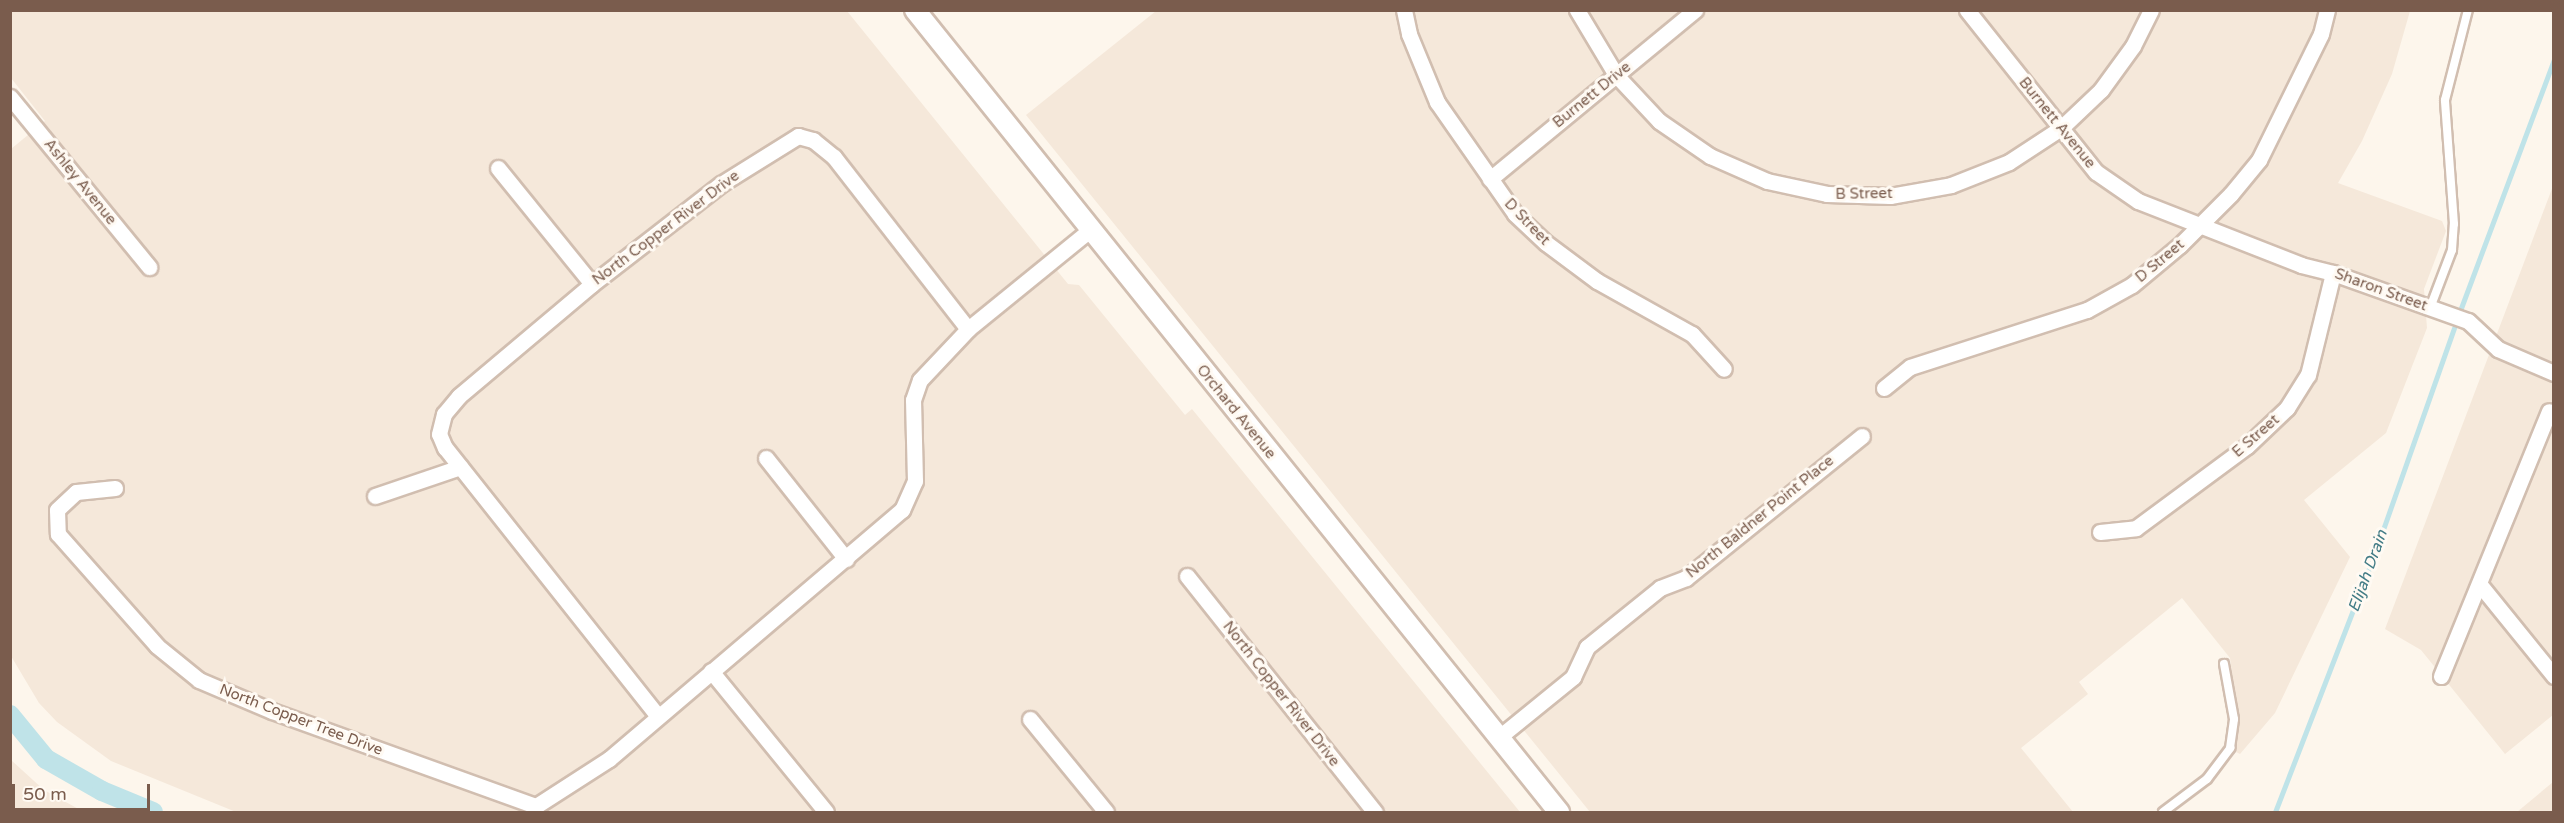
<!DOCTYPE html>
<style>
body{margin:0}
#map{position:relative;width:2564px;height:823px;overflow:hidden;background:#fdf6ec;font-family:"Varela Round",sans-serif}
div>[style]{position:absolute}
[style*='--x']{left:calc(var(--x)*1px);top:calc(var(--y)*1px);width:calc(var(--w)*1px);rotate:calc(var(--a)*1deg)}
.residential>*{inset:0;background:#f5e8da}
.stream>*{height:5px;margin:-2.5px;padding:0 2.5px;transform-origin:2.5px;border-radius:2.5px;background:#bfe3e8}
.canal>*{height:20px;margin:-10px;padding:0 10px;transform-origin:10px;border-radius:10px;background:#bfe3e8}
.roads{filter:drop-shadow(2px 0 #d1beb0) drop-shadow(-2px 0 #d1beb0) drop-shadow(0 2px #d1beb0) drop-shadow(0 -2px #d1beb0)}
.service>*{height:8px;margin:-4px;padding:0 4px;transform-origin:4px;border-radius:4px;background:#fff}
.minor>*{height:15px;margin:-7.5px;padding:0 7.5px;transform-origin:7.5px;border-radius:7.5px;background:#fff}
.tertiary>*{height:20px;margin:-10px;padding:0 10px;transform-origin:10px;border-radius:10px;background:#fff}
span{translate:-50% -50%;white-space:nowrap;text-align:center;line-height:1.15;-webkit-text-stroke:6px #fffaf3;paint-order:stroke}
.street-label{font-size:15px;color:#7a5c4d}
.water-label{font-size:16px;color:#437c86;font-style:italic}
.frame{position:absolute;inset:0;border:12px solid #7a5c4d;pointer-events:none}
.scale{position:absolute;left:12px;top:784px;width:138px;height:27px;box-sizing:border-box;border:3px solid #7a5c4d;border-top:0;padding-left:8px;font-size:18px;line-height:21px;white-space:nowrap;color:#7a5c4d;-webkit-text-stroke:4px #fffaf3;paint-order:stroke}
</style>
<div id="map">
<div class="residential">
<i style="clip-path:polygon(11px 11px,847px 11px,1068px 284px,1079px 285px,1185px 415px,1192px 409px,1520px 812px,236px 812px,111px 761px,57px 722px,39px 703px,11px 656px,11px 149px,45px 121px,11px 78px)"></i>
<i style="clip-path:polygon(1156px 11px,2410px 11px,2392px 74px,2362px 141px,2338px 183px,2442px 221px,2446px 231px,2424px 289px,2427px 328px,2386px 433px,2304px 500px,2350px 557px,2275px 713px,2240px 754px,2234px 751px,2237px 714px,2230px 658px,2182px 598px,2079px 682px,2088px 694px,2021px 748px,2073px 812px,1590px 812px,1026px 115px)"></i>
<i style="clip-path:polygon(2553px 186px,2553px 715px,2505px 754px,2421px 650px,2385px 629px)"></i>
<i style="clip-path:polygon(11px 760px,44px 790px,84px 812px,11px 812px)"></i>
<i style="clip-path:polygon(2553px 782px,2553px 812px,2517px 812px)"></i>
</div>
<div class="stream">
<i style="--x:2461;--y:308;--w:266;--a:-69.5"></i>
<i style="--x:2275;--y:812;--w:272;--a:-68.9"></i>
<i style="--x:2373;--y:558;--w:244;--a:-70.6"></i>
</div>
<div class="canal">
<i style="--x:10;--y:715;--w:57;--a:50.7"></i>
<i style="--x:46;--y:759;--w:64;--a:29.7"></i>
<i style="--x:102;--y:791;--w:55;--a:22.4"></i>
</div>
<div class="roads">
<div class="service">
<i style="--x:2430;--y:308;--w:62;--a:-69.2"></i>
<i style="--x:2452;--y:250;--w:26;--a:-86"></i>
<i style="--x:2454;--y:224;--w:124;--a:-94.2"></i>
<i style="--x:2445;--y:100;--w:93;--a:-75.7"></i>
<i style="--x:2163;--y:812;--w:55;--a:-36.9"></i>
<i style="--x:2207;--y:779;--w:39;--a:-53"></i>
<i style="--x:2230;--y:748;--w:29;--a:-82"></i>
<i style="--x:2234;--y:719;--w:56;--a:-100.3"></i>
</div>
<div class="minor">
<i style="--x:1404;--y:10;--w:25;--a:78"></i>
<i style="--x:1409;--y:34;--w:74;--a:67.6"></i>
<i style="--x:1437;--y:102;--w:136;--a:55.1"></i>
<i style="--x:1515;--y:214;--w:42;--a:43.1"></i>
<i style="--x:1546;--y:243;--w:64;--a:36.7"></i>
<i style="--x:1597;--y:281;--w:109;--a:29.2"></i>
<i style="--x:1692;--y:334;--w:47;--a:47.6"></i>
<i style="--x:1577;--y:10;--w:76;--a:59"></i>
<i style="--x:1616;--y:75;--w:63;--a:46.9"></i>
<i style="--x:1659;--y:121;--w:62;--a:34.5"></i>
<i style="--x:1710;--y:156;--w:62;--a:23.7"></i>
<i style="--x:1767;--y:181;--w:61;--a:12.2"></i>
<i style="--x:1827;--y:194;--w:63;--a:1.8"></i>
<i style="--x:1890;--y:196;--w:62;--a:-10.2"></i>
<i style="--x:1951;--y:185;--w:62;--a:-21.6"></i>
<i style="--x:2009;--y:162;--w:62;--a:-33.2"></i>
<i style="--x:2061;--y:128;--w:55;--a:-43.5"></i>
<i style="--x:2101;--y:90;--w:54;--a:-54"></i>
<i style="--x:2133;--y:46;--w:40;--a:-63.4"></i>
<i style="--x:1967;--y:10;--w:207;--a:51.5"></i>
<i style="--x:2096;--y:172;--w:51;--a:34.6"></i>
<i style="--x:2138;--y:201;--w:175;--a:21.4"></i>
<i style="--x:2301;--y:265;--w:33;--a:14"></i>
<i style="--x:2333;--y:273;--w:143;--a:19.6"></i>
<i style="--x:2468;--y:321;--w:41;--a:43"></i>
<i style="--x:2498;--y:349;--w:61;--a:23.2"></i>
<i style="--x:10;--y:97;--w:220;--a:50.7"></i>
<i style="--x:498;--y:168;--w:149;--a:51"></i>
<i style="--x:1490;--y:179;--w:266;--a:-39.5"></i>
<i style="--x:1884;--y:388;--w:33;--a:-39"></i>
<i style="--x:1910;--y:367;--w:186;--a:-17.9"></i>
<i style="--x:2087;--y:310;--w:51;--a:-29.1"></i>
<i style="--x:2132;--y:285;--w:62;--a:-39.8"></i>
<i style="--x:2180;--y:245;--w:72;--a:-45"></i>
<i style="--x:2231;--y:194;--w:44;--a:-50.5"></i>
<i style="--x:2259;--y:160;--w:140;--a:-63.8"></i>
<i style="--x:2321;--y:34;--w:25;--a:-76"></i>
<i style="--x:766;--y:458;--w:129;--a:51.6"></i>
<i style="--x:115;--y:488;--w:39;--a:174"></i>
<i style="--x:76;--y:492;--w:26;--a:137"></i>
<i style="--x:57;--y:510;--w:24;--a:88"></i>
<i style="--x:58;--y:534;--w:149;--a:48.5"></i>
<i style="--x:157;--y:646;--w:54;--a:39"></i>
<i style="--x:199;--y:680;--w:79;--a:23"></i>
<i style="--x:272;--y:711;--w:281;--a:19.8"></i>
<i style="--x:536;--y:806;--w:87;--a:-32.8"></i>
<i style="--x:609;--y:759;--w:385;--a:-40.4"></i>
<i style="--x:902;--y:510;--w:32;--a:-66"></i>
<i style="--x:915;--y:481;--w:81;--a:-91.4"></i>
<i style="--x:913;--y:400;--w:21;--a:-71"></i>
<i style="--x:920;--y:380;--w:70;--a:-46.7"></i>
<i style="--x:968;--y:329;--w:157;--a:-39.1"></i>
<i style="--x:375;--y:496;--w:90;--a:-18.8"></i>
<i style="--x:2100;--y:532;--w:36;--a:-6"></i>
<i style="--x:2136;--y:528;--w:138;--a:-36.5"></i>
<i style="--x:2247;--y:446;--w:55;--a:-43.5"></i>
<i style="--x:2287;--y:408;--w:39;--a:-58"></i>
<i style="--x:2308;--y:375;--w:105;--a:-76.2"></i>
<i style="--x:1187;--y:576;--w:302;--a:51.5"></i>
<i style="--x:2481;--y:586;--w:116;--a:51"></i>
<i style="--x:711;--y:671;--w:182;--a:50.8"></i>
<i style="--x:2441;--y:676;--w:286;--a:-67.8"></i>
<i style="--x:657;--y:715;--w:341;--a:-128.4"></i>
<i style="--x:445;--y:448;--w:15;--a:-113"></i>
<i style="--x:439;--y:434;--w:21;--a:-76"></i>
<i style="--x:444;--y:414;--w:23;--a:-50"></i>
<i style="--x:459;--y:396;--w:174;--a:-40.1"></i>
<i style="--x:592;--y:284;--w:163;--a:-37.8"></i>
<i style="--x:721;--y:184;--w:91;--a:-31.9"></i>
<i style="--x:798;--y:136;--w:16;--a:15"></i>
<i style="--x:813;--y:140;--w:27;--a:39"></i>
<i style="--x:834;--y:157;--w:218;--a:52.1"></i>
<i style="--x:1030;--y:719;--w:120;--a:50.7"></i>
<i style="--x:1498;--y:738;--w:97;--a:-39.1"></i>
<i style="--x:1573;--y:677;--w:33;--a:-65"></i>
<i style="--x:1587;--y:647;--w:94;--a:-38.9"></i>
<i style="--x:1660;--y:588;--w:28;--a:-21"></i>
<i style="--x:1686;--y:578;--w:226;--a:-38.9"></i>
</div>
<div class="tertiary">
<i style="--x:915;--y:10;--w:1029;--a:51.24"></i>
</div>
</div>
<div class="street-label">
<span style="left:1592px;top:95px;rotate:-39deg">Burnett Drive</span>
<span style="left:2057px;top:123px;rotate:51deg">Burnett Avenue</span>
<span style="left:80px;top:182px;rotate:51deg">Ashley Avenue</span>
<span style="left:1864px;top:194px;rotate:-1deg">B Street</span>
<span style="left:1527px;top:222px;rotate:46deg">D Street</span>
<span style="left:666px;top:228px;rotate:-37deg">North Copper River Drive</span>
<span style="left:2160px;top:261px;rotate:-40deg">D Street</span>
<span style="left:2381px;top:290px;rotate:20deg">Sharon Street</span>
<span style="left:1236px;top:412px;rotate:51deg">Orchard Avenue</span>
<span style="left:2256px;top:436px;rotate:-41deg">E Street</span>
<span style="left:1760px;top:517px;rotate:-39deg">North Baldner Point Place</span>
<span style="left:1281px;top:694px;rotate:52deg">North Copper River Drive</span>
<span style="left:301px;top:720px;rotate:21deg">North Copper Tree Drive</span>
</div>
<div class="water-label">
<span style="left:2368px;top:571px;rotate:-70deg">Elijah Drain</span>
</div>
<div class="frame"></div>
<div class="scale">50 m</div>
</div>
